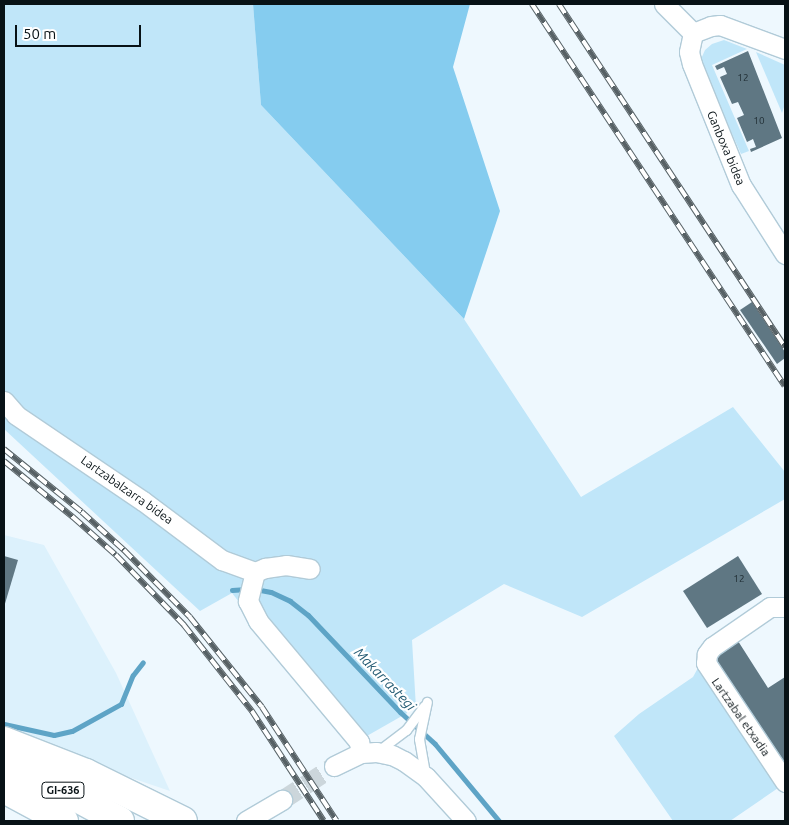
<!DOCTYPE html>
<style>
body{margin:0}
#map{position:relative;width:789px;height:825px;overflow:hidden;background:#eef8fe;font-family:Ubuntu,sans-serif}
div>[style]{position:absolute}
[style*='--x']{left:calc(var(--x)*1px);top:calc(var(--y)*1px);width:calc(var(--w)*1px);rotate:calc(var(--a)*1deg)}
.built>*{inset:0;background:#dcf1fc}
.green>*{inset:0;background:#c0e6f9}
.forest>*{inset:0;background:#85ccef}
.stream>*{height:5px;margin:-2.5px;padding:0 2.5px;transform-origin:2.5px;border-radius:2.5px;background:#5ea4c6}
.building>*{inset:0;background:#5f7783}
.street-tunnel>*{height:19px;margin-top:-9.5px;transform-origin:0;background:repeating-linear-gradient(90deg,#ccd6db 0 19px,transparent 0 28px)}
.roads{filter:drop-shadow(1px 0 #b1cbd8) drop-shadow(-1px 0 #b1cbd8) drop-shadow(0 1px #b1cbd8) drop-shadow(0 -1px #b1cbd8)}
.lane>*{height:9px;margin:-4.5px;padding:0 4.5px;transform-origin:4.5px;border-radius:4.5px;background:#fff}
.street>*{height:19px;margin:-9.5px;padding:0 9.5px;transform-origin:9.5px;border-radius:9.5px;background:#fff}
.primary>*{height:28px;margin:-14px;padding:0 14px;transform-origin:14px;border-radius:14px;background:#fff}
.rail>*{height:5.5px;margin-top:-2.75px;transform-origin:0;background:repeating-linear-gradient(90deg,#fff 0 11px,#576165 0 22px);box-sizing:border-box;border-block:1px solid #576165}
span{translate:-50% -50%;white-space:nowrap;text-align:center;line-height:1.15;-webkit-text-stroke:4.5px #fff;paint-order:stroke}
.number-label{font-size:10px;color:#1e2b31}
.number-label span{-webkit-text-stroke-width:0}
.shield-label span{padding:1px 4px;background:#fff;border:1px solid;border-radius:4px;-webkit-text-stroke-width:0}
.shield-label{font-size:11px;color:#081216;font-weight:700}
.street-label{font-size:12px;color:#081216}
.water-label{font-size:14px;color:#255c74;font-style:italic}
.frame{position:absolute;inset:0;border:5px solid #081216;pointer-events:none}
.scale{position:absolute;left:15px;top:25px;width:126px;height:22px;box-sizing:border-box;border:2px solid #081216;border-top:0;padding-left:6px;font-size:15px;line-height:18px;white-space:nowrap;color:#081216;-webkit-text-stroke:4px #fff;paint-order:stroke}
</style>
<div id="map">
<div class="built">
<i style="clip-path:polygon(4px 535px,44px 545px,116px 673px,170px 791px,4px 735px)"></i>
</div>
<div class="green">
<i style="clip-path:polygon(4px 4px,253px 4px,261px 105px,464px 319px,581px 497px,733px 407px,785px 472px,785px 499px,582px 617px,504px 584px,412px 640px,416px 708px,351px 745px,232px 593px,200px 611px,4px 429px)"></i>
<i style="clip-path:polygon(724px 40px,747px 49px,712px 65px,749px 151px,741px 154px,703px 69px,701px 59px,705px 50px,712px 44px)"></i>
<i style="clip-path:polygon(756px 52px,785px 65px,785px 104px,782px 113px)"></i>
<i style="clip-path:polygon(699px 666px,781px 786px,730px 821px,673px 821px,614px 736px,639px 714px,693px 677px)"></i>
</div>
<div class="forest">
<i style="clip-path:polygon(253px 4px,470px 4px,453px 67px,500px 211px,464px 319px,261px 105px)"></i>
</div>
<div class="stream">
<i style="--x:255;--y:589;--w:16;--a:11"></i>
<i style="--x:271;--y:592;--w:21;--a:25"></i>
<i style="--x:290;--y:601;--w:23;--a:38"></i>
<i style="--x:308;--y:615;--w:134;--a:46.5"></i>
<i style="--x:400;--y:712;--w:47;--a:42.4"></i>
<i style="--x:435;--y:744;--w:100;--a:50.3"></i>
<i style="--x:232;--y:590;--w:15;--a:-4"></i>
<i style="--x:4;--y:724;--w:51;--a:12.4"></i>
<i style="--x:54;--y:735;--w:18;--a:-13"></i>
<i style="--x:72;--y:731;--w:56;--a:-28.9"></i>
<i style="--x:121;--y:704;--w:31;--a:-68"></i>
<i style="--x:133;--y:675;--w:16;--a:-52"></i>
</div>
<div class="building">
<i style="clip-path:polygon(748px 51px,782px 138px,751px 152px,750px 149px,756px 147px,753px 139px,747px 142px,737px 118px,744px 115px,738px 102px,732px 104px,720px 77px,727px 74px,724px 67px,717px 70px,715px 66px)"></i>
<i style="clip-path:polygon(752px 302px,785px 352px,785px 358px,777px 364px,740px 310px)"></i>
<i style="clip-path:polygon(4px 556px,18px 560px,4px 607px)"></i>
<i style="clip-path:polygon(738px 556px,762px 594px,707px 628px,683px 591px)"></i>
<i style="clip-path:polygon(738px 641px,768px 688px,785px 677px,785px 765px,714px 657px)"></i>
</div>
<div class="street-tunnel">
<i style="--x:282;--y:800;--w:62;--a:-33.2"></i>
</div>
<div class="roads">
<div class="lane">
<i style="--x:378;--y:751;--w:35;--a:-37"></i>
<i style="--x:406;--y:730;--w:30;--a:-53"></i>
<i style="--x:425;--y:773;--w:35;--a:-100"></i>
<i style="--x:419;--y:739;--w:38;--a:-78"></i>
</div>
<div class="street">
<i style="--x:664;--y:4;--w:41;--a:45"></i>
<i style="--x:693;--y:33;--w:19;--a:-21"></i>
<i style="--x:711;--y:26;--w:9;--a:-6"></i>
<i style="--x:720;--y:25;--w:69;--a:20.3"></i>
<i style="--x:693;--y:33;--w:19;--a:102"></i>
<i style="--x:689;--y:52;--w:12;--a:76"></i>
<i style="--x:692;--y:64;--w:131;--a:68"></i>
<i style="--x:741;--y:185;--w:82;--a:57.5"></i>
<i style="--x:4;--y:401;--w:18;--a:49"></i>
<i style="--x:16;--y:415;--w:153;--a:34.1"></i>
<i style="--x:143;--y:501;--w:99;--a:36.8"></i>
<i style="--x:222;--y:560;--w:35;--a:20"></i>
<i style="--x:255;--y:572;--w:11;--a:-22"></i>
<i style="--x:265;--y:568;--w:21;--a:-8"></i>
<i style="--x:286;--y:565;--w:24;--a:9"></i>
<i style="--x:255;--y:572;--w:30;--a:104"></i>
<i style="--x:248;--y:601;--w:22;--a:63"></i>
<i style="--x:258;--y:621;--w:158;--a:50.1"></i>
<i style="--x:359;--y:742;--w:11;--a:80"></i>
<i style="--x:785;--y:607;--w:15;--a:180"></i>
<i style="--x:770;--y:607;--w:70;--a:145.4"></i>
<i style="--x:712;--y:647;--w:9;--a:126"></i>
<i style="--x:707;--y:654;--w:9;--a:96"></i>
<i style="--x:706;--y:663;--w:143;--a:56.4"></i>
<i style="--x:334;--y:766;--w:30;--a:-26"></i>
<i style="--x:361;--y:753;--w:15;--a:-4"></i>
<i style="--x:376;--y:752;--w:16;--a:11"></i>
<i style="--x:392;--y:755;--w:13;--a:27"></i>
<i style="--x:404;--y:761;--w:27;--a:36"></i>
<i style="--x:426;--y:777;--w:59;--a:47.7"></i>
<i style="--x:246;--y:821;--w:42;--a:-30.3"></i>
</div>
<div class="primary">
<i style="--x:4;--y:741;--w:88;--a:21.3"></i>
<i style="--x:86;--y:773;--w:108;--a:26.3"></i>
<i style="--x:4;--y:764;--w:53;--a:23.2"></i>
<i style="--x:53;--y:785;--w:76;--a:28.2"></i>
<i style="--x:4;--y:789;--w:68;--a:28.1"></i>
</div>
</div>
<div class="rail">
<i style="--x:532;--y:4;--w:458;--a:56.5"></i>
<i style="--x:559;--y:4;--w:411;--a:56.6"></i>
<i style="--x:4;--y:449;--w:100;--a:38.9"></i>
<i style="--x:82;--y:512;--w:57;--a:42.1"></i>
<i style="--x:124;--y:550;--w:94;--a:45.4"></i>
<i style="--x:190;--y:617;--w:115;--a:51.3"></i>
<i style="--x:262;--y:707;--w:136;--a:56.7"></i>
<i style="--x:4;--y:461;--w:89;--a:39.1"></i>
<i style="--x:73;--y:517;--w:57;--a:41.5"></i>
<i style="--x:116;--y:555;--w:98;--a:45.8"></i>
<i style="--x:184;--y:625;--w:110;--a:51.7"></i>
<i style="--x:252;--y:711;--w:131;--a:56.8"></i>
</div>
<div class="number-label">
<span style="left:743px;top:78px">12</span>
<span style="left:759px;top:121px">10</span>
<span style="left:739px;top:579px">12</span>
</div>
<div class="shield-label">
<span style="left:63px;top:790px">GI-636</span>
</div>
<div class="street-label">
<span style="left:726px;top:148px;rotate:67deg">Ganboxa bidea</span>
<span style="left:127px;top:490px;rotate:35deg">Lartzabalzarra bidea</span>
<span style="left:741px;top:717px;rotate:55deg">Lartzabal etxadia</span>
</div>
<div class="water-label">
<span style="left:385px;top:679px;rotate:46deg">Makarrastegi</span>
</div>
<div class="frame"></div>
<div class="scale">50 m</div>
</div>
